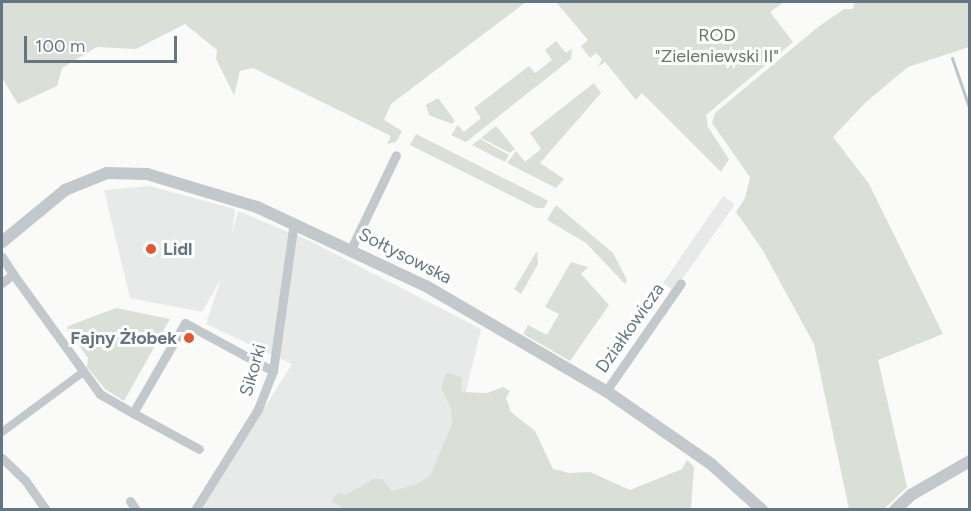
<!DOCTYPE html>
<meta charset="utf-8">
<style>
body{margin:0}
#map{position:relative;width:971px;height:511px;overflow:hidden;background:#fafaf8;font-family:Figtree,sans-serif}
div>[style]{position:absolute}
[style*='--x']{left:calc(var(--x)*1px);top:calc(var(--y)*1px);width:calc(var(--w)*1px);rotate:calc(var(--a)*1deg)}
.built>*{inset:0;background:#e8e9e9}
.green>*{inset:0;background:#dadfd7}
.stream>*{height:3px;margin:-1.5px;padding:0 1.5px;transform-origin:1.5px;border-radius:1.5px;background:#bbc7cb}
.pedestrian>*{height:8px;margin:-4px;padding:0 4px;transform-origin:4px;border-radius:4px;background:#c3c8cc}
.minor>*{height:9px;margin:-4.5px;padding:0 4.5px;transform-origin:4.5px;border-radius:4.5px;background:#c3c8cc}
.tertiary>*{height:12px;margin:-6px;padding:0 6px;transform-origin:6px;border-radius:6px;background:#c3c8cc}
.dots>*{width:16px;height:16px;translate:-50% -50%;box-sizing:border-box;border:3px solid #fff;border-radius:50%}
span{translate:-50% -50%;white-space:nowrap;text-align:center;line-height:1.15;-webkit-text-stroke:6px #fff;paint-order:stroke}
.park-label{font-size:18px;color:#687a64}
.poi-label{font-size:18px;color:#657683;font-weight:700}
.left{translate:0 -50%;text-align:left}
.right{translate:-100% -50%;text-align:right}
.street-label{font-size:18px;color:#657683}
.frame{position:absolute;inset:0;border:3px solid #657683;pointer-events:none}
.scale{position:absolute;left:24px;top:36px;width:153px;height:27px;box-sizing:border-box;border:3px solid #657683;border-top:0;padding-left:8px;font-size:18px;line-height:21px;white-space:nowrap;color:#657683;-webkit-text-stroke:4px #fff;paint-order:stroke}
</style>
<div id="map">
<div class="built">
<i style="clip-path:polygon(149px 186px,235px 209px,232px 235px,238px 211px,310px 241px,481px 329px,438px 509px,201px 509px,292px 364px,206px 324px,221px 279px,202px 312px,130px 298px,104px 190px)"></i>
<i style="clip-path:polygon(723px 196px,735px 204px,674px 291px,663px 283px)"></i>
</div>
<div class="green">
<i style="clip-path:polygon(2px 2px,526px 2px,391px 104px,384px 120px,402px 131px,396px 142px,387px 144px,391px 136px,253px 68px,240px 71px,234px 95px,216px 59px,217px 50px,185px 24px,136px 49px,97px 47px,62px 68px,57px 86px,18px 104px,2px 78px)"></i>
<i style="clip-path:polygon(556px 2px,784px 2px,770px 12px,793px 42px,706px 115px,708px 127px,729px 159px,721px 172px,642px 93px,636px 100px,605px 62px,598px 67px,602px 59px,596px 53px,590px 58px,581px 46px,588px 40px)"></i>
<i style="clip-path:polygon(854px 2px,969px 2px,969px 47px,908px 67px,865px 103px,833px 137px,869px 184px,943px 334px,878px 360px,907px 487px,884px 509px,849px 509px,814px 344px,762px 249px,736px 212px,745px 198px,750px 177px,712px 123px,715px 113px,818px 27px,844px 9px,853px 9px)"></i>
<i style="clip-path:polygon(556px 41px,566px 53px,572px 48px,571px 59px,466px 142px,451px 135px,458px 125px,464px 132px,481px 118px,474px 108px,529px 66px,535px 73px,552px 60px,545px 50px)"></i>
<i style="clip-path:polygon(594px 83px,601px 93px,540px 163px,564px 179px,556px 188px,507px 163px,516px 151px,525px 162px,541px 149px,530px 133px)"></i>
<i style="clip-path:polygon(438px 98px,455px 121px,452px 124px,429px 115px,426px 105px)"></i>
<i style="clip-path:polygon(496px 126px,515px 149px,510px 153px,481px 138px)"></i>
<i style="clip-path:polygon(416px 134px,539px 196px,548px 201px,544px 208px,536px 208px,410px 145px)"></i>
<i style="clip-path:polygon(480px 139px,509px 155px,505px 162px,472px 145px)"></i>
<i style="clip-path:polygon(556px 205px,613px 253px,627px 280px,625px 284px,586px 243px,547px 220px)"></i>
<i style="clip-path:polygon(537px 251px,538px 264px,521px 294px,514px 289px)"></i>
<i style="clip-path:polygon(571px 262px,588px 267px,581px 274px,609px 305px,570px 361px,523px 334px,528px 325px,547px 335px,559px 314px,545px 307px)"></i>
<i style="clip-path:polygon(116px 308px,170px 319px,124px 401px,105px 389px,87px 367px,88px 358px,67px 329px,68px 326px)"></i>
<i style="clip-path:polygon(446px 373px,462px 377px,461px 392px,487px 393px,503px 387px,510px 391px,506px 398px,511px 412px,535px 431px,553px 469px,569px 473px,590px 472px,630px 490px,682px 469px,687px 460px,694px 467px,691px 509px,347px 510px,331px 501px,338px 493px,346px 495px,374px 479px,382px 479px,392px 491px,417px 484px,430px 476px,452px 424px,451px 408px,441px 388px)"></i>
</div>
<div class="stream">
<i style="--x:952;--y:58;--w:55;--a:70.9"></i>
</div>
<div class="pedestrian">
<i style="--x:2;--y:432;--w:101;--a:-36.5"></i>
</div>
<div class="minor">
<i style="--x:351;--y:249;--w:104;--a:-64.4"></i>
<i style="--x:2;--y:257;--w:20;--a:57"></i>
<i style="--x:13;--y:274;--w:14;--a:141"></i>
<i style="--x:13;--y:274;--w:148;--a:54.1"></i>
<i style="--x:100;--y:394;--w:38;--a:30"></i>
<i style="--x:133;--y:413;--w:104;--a:-60"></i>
<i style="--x:185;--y:323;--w:100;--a:28.6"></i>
<i style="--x:606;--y:391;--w:131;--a:-55.2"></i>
<i style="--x:133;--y:413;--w:75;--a:28.6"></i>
<i style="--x:2;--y:458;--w:32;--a:44"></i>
<i style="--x:25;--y:480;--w:37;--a:55"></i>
<i style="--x:130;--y:501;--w:11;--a:56"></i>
<i style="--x:195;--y:510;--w:119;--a:-58"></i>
<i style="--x:258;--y:409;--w:41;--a:-68.5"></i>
<i style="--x:273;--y:371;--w:150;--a:-82"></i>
</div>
<div class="tertiary">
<i style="--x:2;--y:242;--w:82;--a:-39.5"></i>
<i style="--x:65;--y:190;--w:45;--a:-22"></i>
<i style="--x:107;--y:173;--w:40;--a:1.4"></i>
<i style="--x:147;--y:174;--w:115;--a:16.7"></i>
<i style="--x:257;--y:207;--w:187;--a:25.1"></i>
<i style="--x:426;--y:286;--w:208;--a:30.3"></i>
<i style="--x:606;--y:391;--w:128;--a:34.8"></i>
<i style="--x:711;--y:464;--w:69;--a:42"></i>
<i style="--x:895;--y:510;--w:22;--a:-43"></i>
<i style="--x:911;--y:495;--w:68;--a:-30"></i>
</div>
<div class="dots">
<i style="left:151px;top:249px;background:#e4572e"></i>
<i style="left:189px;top:338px;background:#e4572e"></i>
</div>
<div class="park-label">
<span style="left:717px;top:46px">ROD<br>"Zieleniewski II"</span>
</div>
<div class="poi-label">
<span class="left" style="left:163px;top:249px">Lidl</span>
<span class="right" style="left:177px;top:338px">Fajny Żłobek</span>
</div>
<div class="street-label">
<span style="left:405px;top:256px;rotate:27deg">Sołtysowska</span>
<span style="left:630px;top:328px;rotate:-55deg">Działkowicza</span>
<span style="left:253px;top:370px;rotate:-74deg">Sikorki</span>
</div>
<div class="frame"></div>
<div class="scale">100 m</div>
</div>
